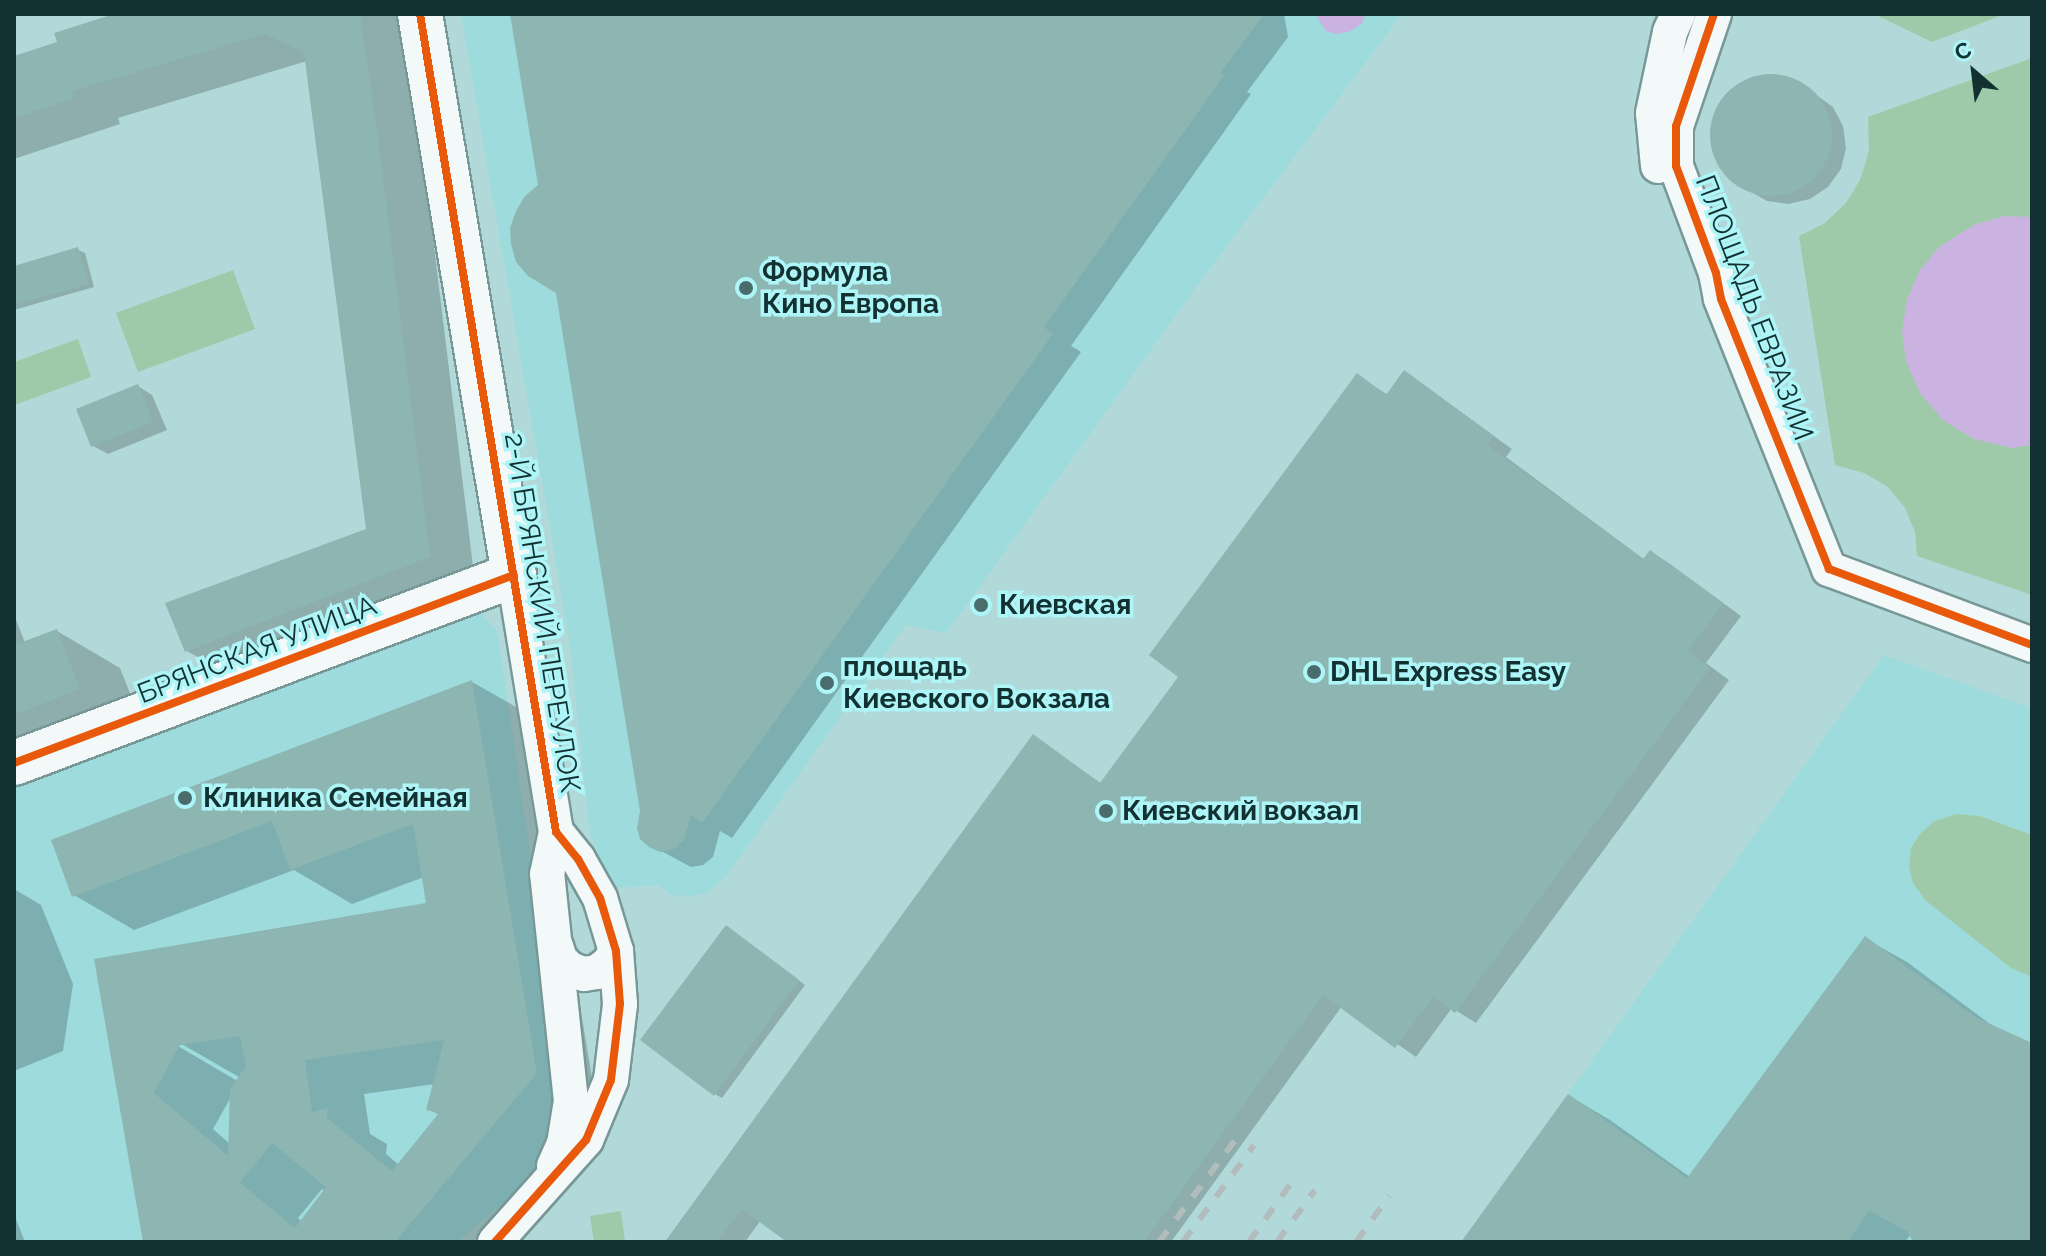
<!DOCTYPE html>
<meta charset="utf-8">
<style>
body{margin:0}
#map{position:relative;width:2046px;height:1256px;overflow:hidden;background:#b2d9d9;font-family:Raleway,sans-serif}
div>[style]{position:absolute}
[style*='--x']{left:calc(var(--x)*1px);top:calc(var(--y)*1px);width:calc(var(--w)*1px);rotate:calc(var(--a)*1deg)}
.built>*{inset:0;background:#9ddbdd}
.green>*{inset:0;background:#9fcaa9}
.water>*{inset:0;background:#cab2e1}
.shadow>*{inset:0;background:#0003}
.building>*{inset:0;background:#8db5b1}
.round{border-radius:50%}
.roads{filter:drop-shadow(2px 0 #789898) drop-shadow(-2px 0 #789898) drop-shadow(0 2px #789898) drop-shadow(0 -2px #789898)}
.street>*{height:34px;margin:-17px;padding:0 17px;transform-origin:17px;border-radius:17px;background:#f3f9f9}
.secondary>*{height:44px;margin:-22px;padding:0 22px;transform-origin:22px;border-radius:22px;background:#f3f9f9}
.rail>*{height:6px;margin-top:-3px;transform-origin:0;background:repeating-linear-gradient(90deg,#b2bcbd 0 14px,transparent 0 28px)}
.cycleway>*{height:8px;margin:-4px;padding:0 4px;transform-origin:4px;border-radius:4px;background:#e8590c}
.dots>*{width:22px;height:22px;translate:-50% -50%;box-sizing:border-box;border:4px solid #aef5f8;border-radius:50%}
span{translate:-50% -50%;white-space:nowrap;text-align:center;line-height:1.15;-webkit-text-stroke:7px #aef5f8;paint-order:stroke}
.poi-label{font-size:28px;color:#143132;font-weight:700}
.left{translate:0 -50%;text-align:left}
.street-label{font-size:28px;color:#143132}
.frame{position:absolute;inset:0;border:16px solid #143132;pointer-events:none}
.north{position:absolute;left:1934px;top:32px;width:80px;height:80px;-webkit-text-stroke:6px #aef5f8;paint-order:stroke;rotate:332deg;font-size:22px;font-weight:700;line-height:32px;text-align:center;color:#143132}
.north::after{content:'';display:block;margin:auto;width:28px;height:36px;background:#143132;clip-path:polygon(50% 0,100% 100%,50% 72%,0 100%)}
</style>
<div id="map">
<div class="built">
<i style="clip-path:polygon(461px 14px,1402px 14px,1202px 279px,946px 633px,906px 625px,727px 875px,706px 893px,687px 897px,670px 894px,659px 885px,612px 888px,590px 834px,569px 637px)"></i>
<i style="clip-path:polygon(479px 611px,497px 631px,544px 948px,561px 1104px,549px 1153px,516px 1192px,457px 1242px,14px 1242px,14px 774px)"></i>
<i style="clip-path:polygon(1884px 655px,2032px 708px,2032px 1242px,1595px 1242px,1656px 1157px,1568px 1094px)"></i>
</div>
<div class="green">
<i style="clip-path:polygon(1874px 14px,2005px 14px,1932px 42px)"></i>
<i style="clip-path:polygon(2032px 58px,2032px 595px,1917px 556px,1915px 532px,1905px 508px,1888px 487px,1864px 473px,1835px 465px,1799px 236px,1825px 223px,1846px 203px,1860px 180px,1869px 151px,1868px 117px)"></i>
<i style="clip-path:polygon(233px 270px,255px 329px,138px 372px,116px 313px)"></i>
<i style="clip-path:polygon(78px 339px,91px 377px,15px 405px,14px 362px)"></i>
<i style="clip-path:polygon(1956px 814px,1980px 816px,2032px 835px,2032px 977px,2011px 968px,1925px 900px,1913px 883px,1909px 867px,1911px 848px,1920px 834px,1933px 822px)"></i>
<i style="clip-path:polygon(621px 1211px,625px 1242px,594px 1242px,590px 1216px)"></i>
</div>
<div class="water">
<i style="clip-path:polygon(1315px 14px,1365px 14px,1363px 22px,1351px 31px,1337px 34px,1326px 31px)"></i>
<i style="clip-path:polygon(2005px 216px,2032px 217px,2032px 445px,2011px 448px,1974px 439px,1944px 421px,1920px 393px,1906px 361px,1902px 333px,1907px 299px,1920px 270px,1939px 247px,1976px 224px)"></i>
</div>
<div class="shadow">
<i style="clip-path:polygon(121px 14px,401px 14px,424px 164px,475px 583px,233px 677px,187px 651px,368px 530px,307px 61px,118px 118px,120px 124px,14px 159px,14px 58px,59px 43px)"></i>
<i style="clip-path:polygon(512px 14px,1284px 14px,1288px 37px,1247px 92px,1251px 94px,1071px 346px,1081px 352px,732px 838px,720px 831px,713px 857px,703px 865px,691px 867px,650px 845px,642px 811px)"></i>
<i style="clip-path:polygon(1758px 77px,1780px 77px,1801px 84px,1833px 107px,1843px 126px,1846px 148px,1841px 169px,1828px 187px,1810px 199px,1788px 204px,1767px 201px,1732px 181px,1718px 163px,1711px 143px,1713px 121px,1722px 101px,1738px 86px)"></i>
<i style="clip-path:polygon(78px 250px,85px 253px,94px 287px,14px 310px,14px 268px)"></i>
<i style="clip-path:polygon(1405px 372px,1512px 449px,1506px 457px,1645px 560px,1651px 552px,1670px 564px,1741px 616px,1706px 663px,1729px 680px,1476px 1023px,1452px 1008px,1416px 1057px,1342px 1006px,1171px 1242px,790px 1242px,761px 1220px,745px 1242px,665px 1242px,1034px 737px,1102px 784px,1181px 676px,1358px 376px,1388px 395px)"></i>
<i style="clip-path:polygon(138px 386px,152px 395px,167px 430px,108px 454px,93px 446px)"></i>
<i style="clip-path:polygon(14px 614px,25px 643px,57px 631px,120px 668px,143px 726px,14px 775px)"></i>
<i style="clip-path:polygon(evenodd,472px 682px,532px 716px,597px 1108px,484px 1242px,145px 1242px,96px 961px,428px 905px,424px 877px,352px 904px,294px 870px,134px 930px,74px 895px,472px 682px,173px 1039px,239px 1077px,239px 1082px,171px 1042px,173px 1039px,472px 682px,435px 1084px,428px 1109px,440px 1115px,399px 1165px,386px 1154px,387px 1144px,370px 1134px,364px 1094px,435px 1084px,472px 682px,232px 1095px,230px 1144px,213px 1129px,232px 1095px,472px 682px,322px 1189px,325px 1192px,302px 1222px,298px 1218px,322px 1189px)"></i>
<i style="clip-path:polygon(14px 889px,41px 905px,73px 984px,63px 1051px,14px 1071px)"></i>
<i style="clip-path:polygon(733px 932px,805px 985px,722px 1098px,715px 1094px)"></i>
<i style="clip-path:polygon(1866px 939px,1907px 962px,2006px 1036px,2032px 1044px,2032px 1242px,1917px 1242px,1911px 1234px,1905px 1242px,1463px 1242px,1569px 1096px,1610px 1120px,1690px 1177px)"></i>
<i style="clip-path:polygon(14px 1214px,25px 1242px,14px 1242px)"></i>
</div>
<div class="building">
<i style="clip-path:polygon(114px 14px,360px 14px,378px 136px,430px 557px,185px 652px,165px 603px,366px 529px,304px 53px,265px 34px,72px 91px,74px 98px,14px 118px,14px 56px,57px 42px,54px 33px)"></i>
<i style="clip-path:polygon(510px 14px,1264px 14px,1220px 73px,1224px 76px,1044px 327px,1053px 334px,702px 823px,691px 815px,684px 840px,674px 849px,660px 852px,649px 847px,640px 839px,637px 828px,640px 811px,556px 293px,528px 276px,516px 262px,511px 244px,510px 228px,516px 211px,525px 196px,538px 185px)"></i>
<i class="round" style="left:1710px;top:74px;width:122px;height:122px"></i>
<i style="clip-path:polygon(78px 247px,89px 284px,14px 305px,14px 266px)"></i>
<i style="clip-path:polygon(1404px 370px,1494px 436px,1487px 445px,1643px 559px,1650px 550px,1723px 603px,1688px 651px,1710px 668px,1455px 1013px,1433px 997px,1395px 1048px,1323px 995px,1144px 1242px,787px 1242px,742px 1209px,717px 1242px,665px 1242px,1033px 734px,1100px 783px,1178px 677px,1149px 655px,1357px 373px,1386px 395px)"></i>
<i style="clip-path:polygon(138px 384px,153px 422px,91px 447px,76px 409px)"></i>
<i style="clip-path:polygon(57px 629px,80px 689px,14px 715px,14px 645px)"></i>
<i style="clip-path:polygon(evenodd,472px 680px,537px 1073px,395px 1242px,143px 1242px,94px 959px,426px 903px,413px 824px,290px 870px,272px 821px,72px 897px,51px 840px,472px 680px,240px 1036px,246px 1066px,230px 1089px,228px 1156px,154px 1093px,180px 1045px,240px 1036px,472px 680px,444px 1040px,426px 1110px,439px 1113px,392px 1171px,327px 1118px,328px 1108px,312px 1112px,305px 1060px,444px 1040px,472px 680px,272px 1143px,326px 1187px,295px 1228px,240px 1183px,272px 1143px)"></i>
<i style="clip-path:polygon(726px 925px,799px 980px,714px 1096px,640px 1040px)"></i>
<i style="clip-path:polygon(1865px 936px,1975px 1017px,2032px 1043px,2032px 1242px,1913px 1242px,1907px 1231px,1869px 1211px,1848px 1242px,1461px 1242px,1568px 1094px,1687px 1178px)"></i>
</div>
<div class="roads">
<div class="street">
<i style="--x:1714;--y:14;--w:118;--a:108.7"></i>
<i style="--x:1676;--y:126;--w:40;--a:90"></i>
<i style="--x:1676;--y:166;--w:114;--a:69.5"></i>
<i style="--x:1716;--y:273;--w:26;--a:79"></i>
<i style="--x:1721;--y:299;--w:291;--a:68.2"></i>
<i style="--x:1829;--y:569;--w:217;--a:20.5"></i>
<i style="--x:1658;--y:166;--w:53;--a:-95.4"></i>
<i style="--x:1653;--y:113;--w:83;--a:-78.1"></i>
<i style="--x:1670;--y:32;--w:20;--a:-66"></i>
<i style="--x:556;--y:946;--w:14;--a:73"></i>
<i style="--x:560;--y:959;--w:14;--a:45"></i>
<i style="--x:570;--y:969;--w:15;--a:20"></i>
<i style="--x:584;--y:974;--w:13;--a:-9"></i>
<i style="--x:597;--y:972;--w:15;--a:-37"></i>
<i style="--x:609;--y:963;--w:14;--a:-60"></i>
<i style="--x:554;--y:1166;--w:24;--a:-66"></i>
<i style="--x:564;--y:1144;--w:44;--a:-80.8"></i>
<i style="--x:571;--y:1101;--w:228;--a:-96"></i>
<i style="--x:547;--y:874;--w:43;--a:-77.9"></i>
<i style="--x:495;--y:1242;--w:137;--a:-48.3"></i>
<i style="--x:586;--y:1140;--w:65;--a:-67.4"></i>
<i style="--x:611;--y:1080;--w:77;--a:-83.2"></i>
<i style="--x:620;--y:1004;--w:53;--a:-94.3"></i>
<i style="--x:616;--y:951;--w:55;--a:-106.8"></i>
<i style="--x:600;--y:898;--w:45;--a:-119.4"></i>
<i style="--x:578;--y:859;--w:35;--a:-129"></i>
<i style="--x:556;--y:832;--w:260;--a:-99.3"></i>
</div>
<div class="secondary">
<i style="--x:14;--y:763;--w:534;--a:-20.61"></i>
<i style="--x:514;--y:575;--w:569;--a:-99.51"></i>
</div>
</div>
<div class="rail">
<i style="--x:1159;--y:1242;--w:134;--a:-53.2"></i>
<i style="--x:1183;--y:1242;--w:120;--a:-53.8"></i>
<i style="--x:1249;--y:1242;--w:81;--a:-54.5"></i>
<i style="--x:1277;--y:1242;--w:64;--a:-53.8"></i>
<i style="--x:1356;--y:1242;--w:57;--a:-54.3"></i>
</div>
<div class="cycleway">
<i style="--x:420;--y:14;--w:829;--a:80.56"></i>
<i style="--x:556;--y:832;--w:35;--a:51"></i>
<i style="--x:578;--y:859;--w:45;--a:60.6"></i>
<i style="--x:600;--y:898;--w:55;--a:73.2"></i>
<i style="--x:616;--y:951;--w:53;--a:85.7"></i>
<i style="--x:620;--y:1004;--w:77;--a:96.8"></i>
<i style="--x:611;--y:1080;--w:65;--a:112.6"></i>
<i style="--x:586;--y:1140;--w:137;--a:131.7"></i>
<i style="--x:1714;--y:14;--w:118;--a:108.7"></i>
<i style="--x:1676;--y:126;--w:40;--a:90"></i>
<i style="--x:1676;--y:166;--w:114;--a:69.5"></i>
<i style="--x:1716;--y:273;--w:26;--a:79"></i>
<i style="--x:1721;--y:299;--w:291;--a:68.2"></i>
<i style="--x:1829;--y:569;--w:217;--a:20.5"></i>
<i style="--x:14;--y:763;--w:534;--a:-20.61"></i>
</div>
<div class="dots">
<i style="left:746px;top:288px;background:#4b6c6c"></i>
<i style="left:981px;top:605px;background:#4b6c6c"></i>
<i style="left:1314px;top:672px;background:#4b6c6c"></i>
<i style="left:827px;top:683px;background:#4b6c6c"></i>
<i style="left:185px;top:798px;background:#4b6c6c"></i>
<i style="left:1106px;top:811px;background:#4b6c6c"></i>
</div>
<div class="poi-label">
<span class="left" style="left:762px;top:288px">Формула<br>Кино Европа</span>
<span class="left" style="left:999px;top:605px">Киевская</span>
<span class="left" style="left:843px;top:683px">площадь<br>Киевского Вокзала</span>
<span class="left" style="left:1330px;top:672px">DHL Express Easy</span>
<span class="left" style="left:203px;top:798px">Клиника Семейная</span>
<span class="left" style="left:1122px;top:811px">Киевский вокзал</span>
</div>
<div class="street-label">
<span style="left:1754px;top:308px;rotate:69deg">ПЛОЩАДЬ ЕВРАЗИИ</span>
<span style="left:542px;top:613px;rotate:81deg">2-Й БРЯНСКИЙ ПЕРЕУЛОК</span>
<span style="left:257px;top:650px;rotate:-21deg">БРЯНСКАЯ УЛИЦА</span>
</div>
<div class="frame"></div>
<div class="north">С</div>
</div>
